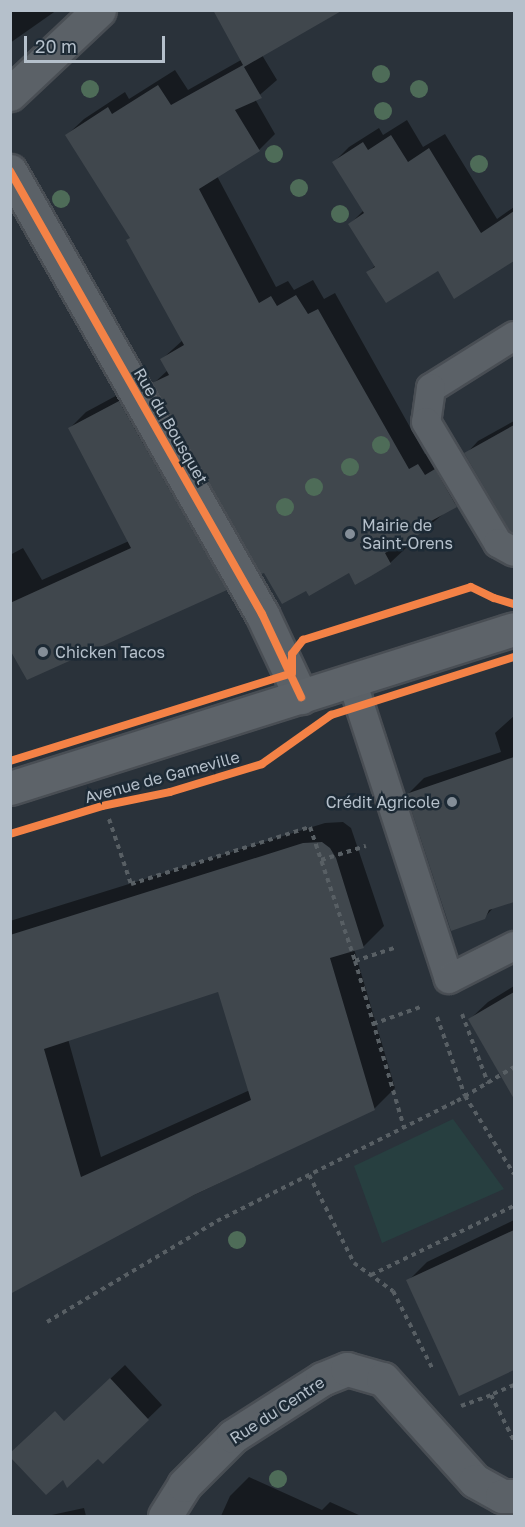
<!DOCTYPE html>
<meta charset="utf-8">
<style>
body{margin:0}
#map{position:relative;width:525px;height:1527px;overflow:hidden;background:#2a323a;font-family:"Golos Text",sans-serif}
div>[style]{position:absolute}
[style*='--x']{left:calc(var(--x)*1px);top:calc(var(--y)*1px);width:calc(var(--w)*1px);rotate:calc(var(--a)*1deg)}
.green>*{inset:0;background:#273f40}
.shadow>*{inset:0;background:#0007}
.building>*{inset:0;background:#40474d}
.path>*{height:4px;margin-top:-2px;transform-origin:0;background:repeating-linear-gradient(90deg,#585f64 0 4.5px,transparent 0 9px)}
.roads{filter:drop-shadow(2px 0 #494e54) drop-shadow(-2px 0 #494e54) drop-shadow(0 2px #494e54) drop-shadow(0 -2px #494e54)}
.service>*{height:28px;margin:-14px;padding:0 14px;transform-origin:14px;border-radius:14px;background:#5b6167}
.minor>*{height:33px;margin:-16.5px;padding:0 16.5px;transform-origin:16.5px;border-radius:16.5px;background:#5b6167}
.primary>*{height:33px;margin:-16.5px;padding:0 16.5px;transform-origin:16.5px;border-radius:16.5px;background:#5d6369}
.cycleway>*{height:8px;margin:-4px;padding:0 4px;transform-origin:4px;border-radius:4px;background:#f48246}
.trees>*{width:18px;height:18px;margin:-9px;border-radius:50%;background:#4e6c58}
.dots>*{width:16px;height:16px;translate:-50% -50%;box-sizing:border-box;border:3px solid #1d2a35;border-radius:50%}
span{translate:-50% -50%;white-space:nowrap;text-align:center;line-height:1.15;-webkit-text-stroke:5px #1d2a35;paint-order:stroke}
.street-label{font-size:16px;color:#b5c0cb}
.poi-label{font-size:16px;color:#b5c0cb}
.left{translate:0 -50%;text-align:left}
.right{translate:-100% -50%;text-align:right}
.frame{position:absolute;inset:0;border:12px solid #b5c0cb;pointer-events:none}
.scale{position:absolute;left:24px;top:36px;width:141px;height:27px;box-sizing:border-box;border:3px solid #b5c0cb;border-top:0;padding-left:8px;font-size:18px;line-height:21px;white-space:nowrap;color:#b5c0cb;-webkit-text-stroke:4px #1d2a35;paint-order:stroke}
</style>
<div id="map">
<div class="green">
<i style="clip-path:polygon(453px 1119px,504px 1189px,382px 1243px,354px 1166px)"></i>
</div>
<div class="shadow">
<i style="clip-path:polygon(10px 10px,57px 10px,10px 43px)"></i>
<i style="clip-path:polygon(262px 55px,277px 80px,255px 99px,275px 134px,259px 150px,217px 176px,276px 287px,288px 281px,294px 290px,313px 280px,324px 299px,335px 293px,425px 454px,435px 448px,473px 489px,424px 530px,404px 541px,407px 547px,390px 563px,349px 571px,154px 383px,168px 370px,162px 359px,183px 340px,131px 237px,67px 135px,84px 119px,125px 92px,129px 99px,175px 70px,188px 90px,241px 60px)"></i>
<i style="clip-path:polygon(407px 120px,423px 147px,445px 134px,497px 219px,514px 207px,514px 259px,454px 297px,438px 269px,368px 272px,376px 265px,350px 224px,364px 210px,334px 162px,349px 147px,379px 128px,383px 135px)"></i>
<i style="clip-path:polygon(136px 385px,242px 572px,226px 588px,10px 651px,10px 555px,23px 548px,42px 580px,129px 541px,70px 428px,86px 412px)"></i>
<i style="clip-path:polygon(514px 421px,514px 516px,506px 521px,466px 454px,478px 441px)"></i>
<i style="clip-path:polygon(514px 716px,514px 900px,494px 907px,484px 918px,408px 794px,424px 778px,501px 752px,495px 733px)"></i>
<i style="clip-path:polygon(evenodd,343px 822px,351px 828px,384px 926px,363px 947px,354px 949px,395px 1088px,374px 1109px,10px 1283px,10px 921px,325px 823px,343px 822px,218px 990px,250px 1090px,101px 1157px,68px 1039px,218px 990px)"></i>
<i style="clip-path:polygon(514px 986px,514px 1047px,493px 1060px,470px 1019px,488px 1002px)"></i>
<i style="clip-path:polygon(514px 1220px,514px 1368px,460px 1394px,408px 1281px,427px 1262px)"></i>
<i style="clip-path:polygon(125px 1365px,162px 1405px,103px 1462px,78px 1409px)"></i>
<i style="clip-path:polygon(249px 1477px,322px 1510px,330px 1502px,361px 1516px,221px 1516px,230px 1496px)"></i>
<i style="clip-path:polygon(84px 1508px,86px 1516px,47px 1516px)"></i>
</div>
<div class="building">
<i style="clip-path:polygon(213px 10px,343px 10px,244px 67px,262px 98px,235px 110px,260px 151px,199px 189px,259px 303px,271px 296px,277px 306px,296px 295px,308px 314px,318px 309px,409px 469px,418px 464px,425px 475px,435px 469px,457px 507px,422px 526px,425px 531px,385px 553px,391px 564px,371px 576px,355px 585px,349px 573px,309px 596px,306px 591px,282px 604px,264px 573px,261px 574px,152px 383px,169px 375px,160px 359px,184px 345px,126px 240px,130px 238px,65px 135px,108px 107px,112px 114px,158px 85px,171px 105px,243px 65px)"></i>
<i style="clip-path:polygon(391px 135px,408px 162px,429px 148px,481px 233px,514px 211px,514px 261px,454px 299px,438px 271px,386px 303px,366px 272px,375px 267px,348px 224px,364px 213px,332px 162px,363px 142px,368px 150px)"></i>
<i style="clip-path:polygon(119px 401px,227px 590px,27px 680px,10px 650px,10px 603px,131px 548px,68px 428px)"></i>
<i style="clip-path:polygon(514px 425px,514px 533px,510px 531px,464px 453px)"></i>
<i style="clip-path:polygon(514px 757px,514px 902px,489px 910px,485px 919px,451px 931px,406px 794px)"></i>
<i style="clip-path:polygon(evenodd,322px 842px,330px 848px,336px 858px,364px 948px,330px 958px,375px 1110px,194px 1195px,10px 1294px,10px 935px,303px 843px,322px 842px,218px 992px,251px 1100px,81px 1177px,44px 1049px,218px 992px)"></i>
<i style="clip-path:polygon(514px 992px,514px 1099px,468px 1019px)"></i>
<i style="clip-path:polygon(514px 1230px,514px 1370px,459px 1396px,406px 1280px)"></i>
<i style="clip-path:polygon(110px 1378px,149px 1420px,103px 1464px,98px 1459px,67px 1488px,63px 1480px,46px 1495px,10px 1457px,10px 1453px,55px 1411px,64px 1421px)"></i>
</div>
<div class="path">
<i style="--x:109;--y:819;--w:69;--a:71.3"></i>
<i style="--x:131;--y:884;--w:188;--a:-17.7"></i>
<i style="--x:310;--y:827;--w:141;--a:71.4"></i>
<i style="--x:355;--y:961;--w:174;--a:73.6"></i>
<i style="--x:321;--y:860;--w:47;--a:-17.3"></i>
<i style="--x:355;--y:961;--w:44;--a:-18.4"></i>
<i style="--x:462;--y:1014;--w:74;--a:69.4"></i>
<i style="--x:437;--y:1017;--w:84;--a:70.5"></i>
<i style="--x:465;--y:1096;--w:92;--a:57.9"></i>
<i style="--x:373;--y:1024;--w:53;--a:-19.8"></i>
<i style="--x:309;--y:1175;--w:99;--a:62.9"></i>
<i style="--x:354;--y:1263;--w:48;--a:35.7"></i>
<i style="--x:393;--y:1291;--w:86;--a:63.1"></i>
<i style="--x:371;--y:1275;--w:159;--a:-25.8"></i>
<i style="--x:47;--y:1322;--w:198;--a:-30.7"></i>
<i style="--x:217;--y:1221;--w:268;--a:-26.6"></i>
<i style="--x:457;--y:1101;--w:66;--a:-30.8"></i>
<i style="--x:514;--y:1385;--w:25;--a:157"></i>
<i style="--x:491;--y:1395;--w:51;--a:63.4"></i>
<i style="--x:461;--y:1406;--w:32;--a:-20"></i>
</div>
<div class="roads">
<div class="service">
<i style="--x:514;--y:336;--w:98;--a:147.9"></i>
<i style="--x:431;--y:388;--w:34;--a:98"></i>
<i style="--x:426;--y:422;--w:141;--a:59.2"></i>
<i style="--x:498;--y:543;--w:18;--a:29"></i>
<i style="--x:352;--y:681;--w:313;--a:72"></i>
<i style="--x:449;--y:979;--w:73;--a:-26.9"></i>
</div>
<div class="minor">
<i style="--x:10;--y:94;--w:122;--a:-43.3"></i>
<i style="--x:10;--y:171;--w:510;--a:60.37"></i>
<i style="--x:262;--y:614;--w:92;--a:64.8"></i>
<i style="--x:165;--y:1516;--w:36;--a:-58"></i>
<i style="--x:184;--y:1485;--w:69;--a:-45"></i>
<i style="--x:233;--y:1436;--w:106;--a:-32.6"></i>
<i style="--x:322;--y:1379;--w:27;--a:-22"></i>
<i style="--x:347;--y:1369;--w:37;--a:16"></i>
<i style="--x:383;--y:1379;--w:137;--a:48"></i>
<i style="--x:475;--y:1481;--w:31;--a:29"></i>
<i style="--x:502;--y:1496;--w:12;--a:0"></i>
</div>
<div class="primary">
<i style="--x:10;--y:788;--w:528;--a:-17.51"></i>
</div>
</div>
<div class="cycleway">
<i style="--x:10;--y:171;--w:510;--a:60.37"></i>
<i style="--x:262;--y:614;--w:92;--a:64.8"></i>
<i style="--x:10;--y:761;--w:295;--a:-17.3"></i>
<i style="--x:292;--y:673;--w:19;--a:-90"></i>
<i style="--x:292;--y:654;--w:18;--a:-52"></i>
<i style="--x:303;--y:640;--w:176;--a:-17.5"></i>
<i style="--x:471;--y:587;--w:25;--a:26"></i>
<i style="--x:494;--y:598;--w:21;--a:17"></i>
<i style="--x:10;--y:834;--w:96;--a:-16.9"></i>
<i style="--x:102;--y:806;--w:69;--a:-11.6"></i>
<i style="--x:170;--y:792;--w:96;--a:-16.9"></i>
<i style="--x:262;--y:764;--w:85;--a:-35.4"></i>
<i style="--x:331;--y:715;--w:192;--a:-17.6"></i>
</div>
<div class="trees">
<i style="left:381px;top:74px"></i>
<i style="left:90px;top:89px"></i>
<i style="left:419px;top:89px"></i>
<i style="left:383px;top:111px"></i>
<i style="left:274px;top:154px"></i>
<i style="left:479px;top:164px"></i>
<i style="left:299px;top:188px"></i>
<i style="left:61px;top:199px"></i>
<i style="left:340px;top:214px"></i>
<i style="left:381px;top:445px"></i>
<i style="left:350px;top:467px"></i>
<i style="left:314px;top:487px"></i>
<i style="left:285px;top:507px"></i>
<i style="left:237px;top:1240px"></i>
<i style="left:278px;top:1479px"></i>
</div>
<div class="dots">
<i style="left:350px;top:534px;background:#848e98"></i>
<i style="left:43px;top:652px;background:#848e98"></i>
<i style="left:452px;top:802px;background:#848e98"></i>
</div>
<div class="street-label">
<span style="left:171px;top:426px;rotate:60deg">Rue du Bousquet</span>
<span style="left:162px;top:777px;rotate:-15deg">Avenue de Gameville</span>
<span style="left:277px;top:1410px;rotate:-33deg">Rue du Centre</span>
</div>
<div class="poi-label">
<span class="left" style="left:362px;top:534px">Mairie de<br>Saint-Orens</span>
<span class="left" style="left:55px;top:652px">Chicken Tacos</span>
<span class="right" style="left:440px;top:802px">Crédit Agricole</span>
</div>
<div class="frame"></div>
<div class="scale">20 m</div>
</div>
